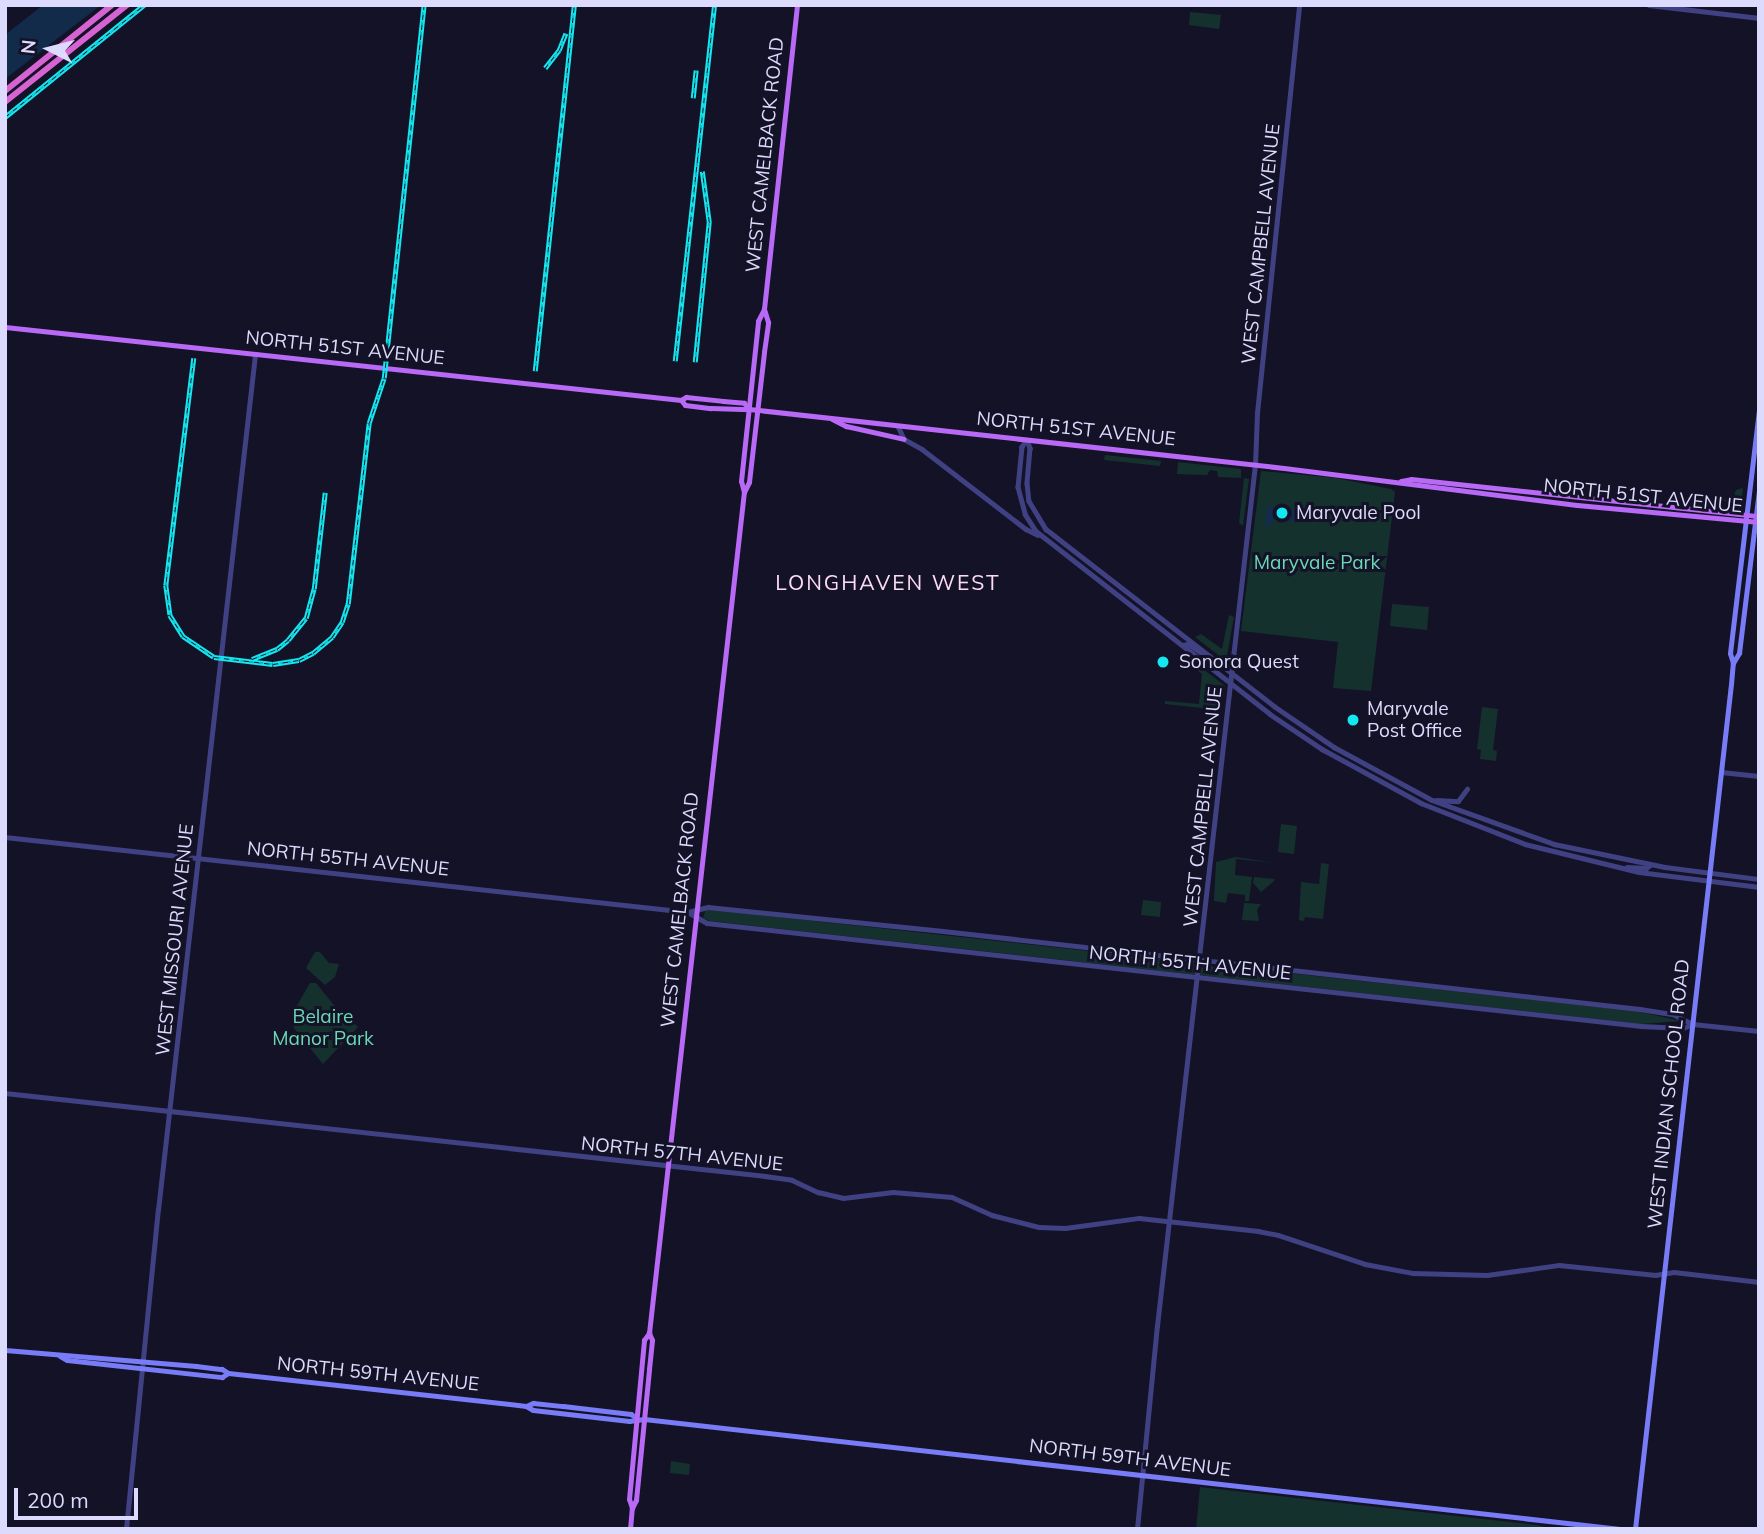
<!DOCTYPE html>
<style>
body{margin:0}
#map{position:relative;width:1764px;height:1534px;overflow:hidden;background:#141227;font-family:Mulish,sans-serif}
div>[style]{position:absolute}
[style*='--x']{left:calc(var(--x)*1px);top:calc(var(--y)*1px);width:calc(var(--w)*1px);rotate:calc(var(--a)*1deg)}
.green>*{inset:0;background:#15312e}
.water>*{inset:0;background:#122b4b}
.tertiary>*{height:4.5px;margin:-2.25px;padding:0 2.25px;transform-origin:2.25px;border-radius:2.25px;background:#404183}
.secondary>*{height:5px;margin:-2.5px;padding:0 2.5px;transform-origin:2.5px;border-radius:2.5px;background:#787cf6}
.primary>*{height:5px;margin:-2.5px;padding:0 2.5px;transform-origin:2.5px;border-radius:2.5px;background:#b869f5}
.trunk>*{height:6px;margin:-3px;padding:0 3px;transform-origin:3px;border-radius:3px;background:#d663d2}
.rail>*{height:4.5px;margin-top:-2.25px;transform-origin:0;background:repeating-linear-gradient(90deg,#141227 0 5px,#13e7f0 0 10px);box-sizing:border-box;border-block:2px solid #13e7f0}
.dots>*{width:19px;height:19px;translate:-50% -50%;box-sizing:border-box;border:4px solid #141227;border-radius:50%}
span{translate:-50% -50%;white-space:nowrap;text-align:center;line-height:1.15;-webkit-text-stroke:6px #141227;paint-order:stroke}
.street-label{font-size:19px;color:#dcdafd}
.poi-label{font-size:19px;color:#dcdafd}
.left{translate:0 -50%;text-align:left}
.park-label{font-size:19px;color:#6ad9b6}
.neighbourhood-label{font-size:21px;color:#fddcf3;letter-spacing:2px}
.frame{position:absolute;inset:0;border:7px solid #dcdafd;pointer-events:none}
.north{position:absolute;left:14px;top:14px;width:70px;height:70px;-webkit-text-stroke:5px #141227;paint-order:stroke;rotate:276deg;font-size:19px;font-weight:700;line-height:28px;text-align:center;color:#dcdafd}
.north::after{content:'';display:block;margin:auto;width:24px;height:32px;background:#dcdafd;clip-path:polygon(50% 0,100% 100%,50% 72%,0 100%)}
.scale{position:absolute;left:14px;top:1488px;width:124px;height:32px;box-sizing:border-box;border:4px solid #dcdafd;border-top:0;padding-left:9px;font-size:21px;line-height:24px;white-space:nowrap;color:#dcdafd;-webkit-text-stroke:5px #141227;paint-order:stroke}
</style>
<div id="map">
<div class="green">
<i style="clip-path:polygon(1190px 12px,1221px 15px,1219px 29px,1189px 25px)"></i>
<i style="clip-path:polygon(1105px 455px,1161px 461px,1160px 466px,1104px 460px)"></i>
<i style="clip-path:polygon(1178px 462px,1241px 469px,1241px 478px,1218px 477px,1217px 471px,1210px 470px,1207px 475px,1177px 474px)"></i>
<i style="clip-path:polygon(1261px 471px,1336px 478px,1391px 489px,1395px 492px,1371px 691px,1333px 688px,1338px 642px,1241px 631px)"></i>
<i style="clip-path:polygon(1244px 478px,1249px 479px,1243px 526px,1239px 523px)"></i>
<i style="clip-path:polygon(1743px 488px,1741px 505px,1735px 509px,1728px 507px,1724px 499px,1733px 500px,1736px 490px)"></i>
<i style="clip-path:polygon(1392px 604px,1429px 607px,1427px 630px,1390px 626px)"></i>
<i style="clip-path:polygon(1229px 615px,1234px 617px,1226px 661px,1195px 637px,1201px 634px,1222px 649px)"></i>
<i style="clip-path:polygon(1181px 652px,1225px 686px,1220px 710px,1165px 704px,1165px 701px,1199px 704px,1202px 674px,1178px 656px)"></i>
<i style="clip-path:polygon(1482px 707px,1498px 709px,1493px 750px,1497px 751px,1496px 761px,1480px 759px,1481px 750px,1477px 749px)"></i>
<i style="clip-path:polygon(1281px 824px,1297px 826px,1294px 854px,1278px 852px)"></i>
<i style="clip-path:polygon(1236px 857px,1274px 863px,1236px 859px,1235px 875px,1252px 877px,1249px 901px,1245px 901px,1245px 895px,1228px 893px,1226px 903px,1214px 901px,1216px 862px)"></i>
<i style="clip-path:polygon(1321px 863px,1329px 864px,1323px 919px,1305px 917px,1304px 921px,1299px 920px,1301px 882px,1319px 884px)"></i>
<i style="clip-path:polygon(1254px 877px,1275px 879px,1274px 881px,1261px 892px,1253px 883px)"></i>
<i style="clip-path:polygon(1143px 900px,1161px 902px,1160px 917px,1141px 915px)"></i>
<i style="clip-path:polygon(1244px 903px,1261px 904px,1257px 910px,1259px 921px,1242px 920px)"></i>
<i style="clip-path:polygon(706px 909px,1635px 1011px,1682px 1021px,1641px 1024px,710px 921px,703px 918px)"></i>
<i style="clip-path:polygon(315px 952px,320px 952px,329px 963px,339px 964px,335px 977px,325px 985px,306px 968px)"></i>
<i style="clip-path:polygon(310px 983px,316px 983px,338px 1010px,358px 1027px,323px 1064px,293px 1027px,297px 1023px,291px 1016px)"></i>
<i style="clip-path:polygon(671px 1461px,690px 1464px,689px 1475px,670px 1473px)"></i>
<i style="clip-path:polygon(1200px 1487px,1536px 1525px,1557px 1529px,1196px 1529px)"></i>
</div>
<div class="water">
<i style="clip-path:polygon(43px 5px,101px 5px,5px 79px,5px 35px)"></i>
<i style="clip-path:polygon(1267px 506px,1297px 510px,1296px 522px,1273px 519px,1272px 526px,1265px 525px)"></i>
</div>
<div class="tertiary">
<i style="--x:1649;--y:5;--w:111;--a:6.7"></i>
<i style="--x:898;--y:426;--w:14;--a:65"></i>
<i style="--x:904;--y:439;--w:21;--a:29"></i>
<i style="--x:922;--y:449;--w:131;--a:37.6"></i>
<i style="--x:1026;--y:529;--w:13;--a:27"></i>
<i style="--x:1027;--y:440;--w:9;--a:126"></i>
<i style="--x:1022;--y:447;--w:40;--a:95.7"></i>
<i style="--x:1018;--y:487;--w:28;--a:75"></i>
<i style="--x:1025;--y:514;--w:20;--a:57"></i>
<i style="--x:1036;--y:531;--w:297;--a:38"></i>
<i style="--x:1270;--y:714;--w:63;--a:33.9"></i>
<i style="--x:1322;--y:749;--w:113;--a:28.6"></i>
<i style="--x:1421;--y:803;--w:112;--a:21.5"></i>
<i style="--x:1525;--y:844;--w:117;--a:13.8"></i>
<i style="--x:1639;--y:872;--w:121;--a:7.1"></i>
<i style="--x:1027;--y:440;--w:9;--a:69"></i>
<i style="--x:1030;--y:448;--w:35;--a:95"></i>
<i style="--x:1027;--y:483;--w:18;--a:84"></i>
<i style="--x:1029;--y:501;--w:33;--a:59"></i>
<i style="--x:1046;--y:529;--w:289;--a:37.8"></i>
<i style="--x:1274;--y:706;--w:73;--a:34.3"></i>
<i style="--x:1334;--y:747;--w:111;--a:28.4"></i>
<i style="--x:1432;--y:800;--w:130;--a:19.8"></i>
<i style="--x:1554;--y:844;--w:113;--a:11.7"></i>
<i style="--x:1665;--y:867;--w:95;--a:7.3"></i>
<i style="--x:1182;--y:645;--w:6;--a:-9"></i>
<i style="--x:1188;--y:644;--w:20;--a:33"></i>
<i style="--x:1721;--y:772;--w:38;--a:6"></i>
<i style="--x:1436;--y:800;--w:22;--a:3"></i>
<i style="--x:1458;--y:801;--w:15;--a:-53"></i>
<i style="--x:5;--y:837;--w:687;--a:6.27"></i>
<i style="--x:688;--y:912;--w:21;--a:-14"></i>
<i style="--x:708;--y:907;--w:236;--a:5.8"></i>
<i style="--x:943;--y:931;--w:701;--a:6.39"></i>
<i style="--x:1640;--y:1009;--w:33;--a:9"></i>
<i style="--x:1673;--y:1014;--w:22;--a:27"></i>
<i style="--x:1627;--y:867;--w:19;--a:3"></i>
<i style="--x:1646;--y:868;--w:5;--a:-37"></i>
<i style="--x:688;--y:912;--w:22;--a:30"></i>
<i style="--x:707;--y:923;--w:940;--a:6.29"></i>
<i style="--x:1641;--y:1026;--w:42;--a:2.7"></i>
<i style="--x:1683;--y:1028;--w:11;--a:-22"></i>
<i style="--x:1693;--y:1024;--w:66;--a:6.1"></i>
<i style="--x:5;--y:1093;--w:765;--a:6.23"></i>
<i style="--x:765;--y:1176;--w:27;--a:8"></i>
<i style="--x:792;--y:1180;--w:29;--a:25"></i>
<i style="--x:818;--y:1192;--w:26;--a:13"></i>
<i style="--x:843;--y:1198;--w:50;--a:-6.8"></i>
<i style="--x:893;--y:1192;--w:59;--a:4.8"></i>
<i style="--x:952;--y:1197;--w:44;--a:24.2"></i>
<i style="--x:992;--y:1215;--w:49;--a:14.3"></i>
<i style="--x:1039;--y:1227;--w:26;--a:2"></i>
<i style="--x:1065;--y:1228;--w:75;--a:-7.7"></i>
<i style="--x:1139;--y:1218;--w:120;--a:6.2"></i>
<i style="--x:1258;--y:1231;--w:20;--a:11"></i>
<i style="--x:1278;--y:1235;--w:92;--a:18.4"></i>
<i style="--x:1365;--y:1264;--w:49;--a:10.6"></i>
<i style="--x:1413;--y:1273;--w:74;--a:1.5"></i>
<i style="--x:1487;--y:1275;--w:73;--a:-7.9"></i>
<i style="--x:1559;--y:1265;--w:97;--a:5.9"></i>
<i style="--x:1655;--y:1275;--w:19;--a:-9"></i>
<i style="--x:1674;--y:1272;--w:86;--a:6.7"></i>
<i style="--x:126;--y:1529;--w:321;--a:-84.3"></i>
<i style="--x:158;--y:1210;--w:861;--a:-83.53"></i>
<i style="--x:1137;--y:1529;--w:204;--a:-84.4"></i>
<i style="--x:1157;--y:1326;--w:867;--a:-83.51"></i>
<i style="--x:1255;--y:465;--w:52;--a:-87.8"></i>
<i style="--x:1257;--y:413;--w:410;--a:-84.1"></i>
</div>
<div class="secondary">
<i style="--x:1733;--y:663;--w:10;--a:-107"></i>
<i style="--x:1730;--y:653;--w:245;--a:-83.2"></i>
<i style="--x:5;--y:1350;--w:192;--a:4.8"></i>
<i style="--x:196;--y:1366;--w:26;--a:7"></i>
<i style="--x:222;--y:1369;--w:7;--a:34"></i>
<i style="--x:228;--y:1373;--w:300;--a:6.3"></i>
<i style="--x:526;--y:1406;--w:8;--a:-23"></i>
<i style="--x:533;--y:1403;--w:30;--a:6"></i>
<i style="--x:563;--y:1406;--w:68;--a:6.7"></i>
<i style="--x:631;--y:1414;--w:6;--a:39"></i>
<i style="--x:60;--y:1356;--w:8;--a:30"></i>
<i style="--x:67;--y:1360;--w:156;--a:6.3"></i>
<i style="--x:222;--y:1377;--w:7;--a:-34"></i>
<i style="--x:526;--y:1406;--w:8;--a:30"></i>
<i style="--x:533;--y:1410;--w:97;--a:6.5"></i>
<i style="--x:629;--y:1421;--w:15;--a:-8"></i>
<i style="--x:644;--y:1419;--w:982;--a:6.43"></i>
<i style="--x:1635;--y:1529;--w:850;--a:-83.52"></i>
<i style="--x:1731;--y:684;--w:21;--a:-85"></i>
<i style="--x:1733;--y:663;--w:12;--a:-59"></i>
<i style="--x:1739;--y:653;--w:165;--a:-83"></i>
</div>
<div class="primary">
<i style="--x:5;--y:327;--w:680;--a:6.16"></i>
<i style="--x:681;--y:400;--w:6;--a:51"></i>
<i style="--x:685;--y:405;--w:26;--a:7"></i>
<i style="--x:711;--y:408;--w:38;--a:2"></i>
<i style="--x:749;--y:409;--w:538;--a:6.29"></i>
<i style="--x:1284;--y:468;--w:295;--a:7.2"></i>
<i style="--x:1577;--y:505;--w:183;--a:5.3"></i>
<i style="--x:681;--y:400;--w:6;--a:-31"></i>
<i style="--x:686;--y:397;--w:37;--a:6"></i>
<i style="--x:723;--y:401;--w:21;--a:5"></i>
<i style="--x:744;--y:403;--w:8;--a:50"></i>
<i style="--x:832;--y:419;--w:16;--a:27"></i>
<i style="--x:846;--y:426;--w:59;--a:12.6"></i>
<i style="--x:1401;--y:481;--w:10;--a:-11"></i>
<i style="--x:1411;--y:479;--w:347;--a:6.1"></i>
<i style="--x:1756;--y:516;--w:4;--a:45"></i>
<i style="--x:744;--y:492;--w:11;--a:-105"></i>
<i style="--x:741;--y:481;--w:161;--a:-83.9"></i>
<i style="--x:758;--y:321;--w:13;--a:-63"></i>
<i style="--x:764;--y:309;--w:306;--a:-83.8"></i>
<i style="--x:632;--y:1508;--w:9;--a:-108"></i>
<i style="--x:629;--y:1499;--w:160;--a:-84.6"></i>
<i style="--x:644;--y:1340;--w:9;--a:-54"></i>
<i style="--x:649;--y:1333;--w:846;--a:-83.56"></i>
<i style="--x:744;--y:492;--w:11;--a:-63"></i>
<i style="--x:749;--y:482;--w:131;--a:-83.4"></i>
<i style="--x:764;--y:352;--w:30;--a:-82"></i>
<i style="--x:768;--y:322;--w:14;--a:-107"></i>
<i style="--x:630;--y:1529;--w:21;--a:-85"></i>
<i style="--x:632;--y:1508;--w:9;--a:-63"></i>
<i style="--x:636;--y:1500;--w:132;--a:-84.3"></i>
<i style="--x:649;--y:1369;--w:29;--a:-84"></i>
<i style="--x:652;--y:1340;--w:8;--a:-113"></i>
</div>
<div class="trunk">
<i style="--x:5;--y:91;--w:137;--a:-38.8"></i>
<i style="--x:5;--y:102;--w:156;--a:-38.5"></i>
</div>
<div class="rail">
<i style="--x:545;--y:68;--w:23;--a:-52"></i>
<i style="--x:559;--y:50;--w:18;--a:-68"></i>
<i style="--x:693;--y:98;--w:28;--a:-84"></i>
<i style="--x:5;--y:117;--w:179;--a:-38.9"></i>
<i style="--x:194;--y:358;--w:229;--a:97"></i>
<i style="--x:166;--y:585;--w:30;--a:82"></i>
<i style="--x:170;--y:615;--w:25;--a:58"></i>
<i style="--x:183;--y:636;--w:37;--a:34"></i>
<i style="--x:214;--y:657;--w:59;--a:6.8"></i>
<i style="--x:273;--y:664;--w:26;--a:-9"></i>
<i style="--x:299;--y:660;--w:16;--a:-27"></i>
<i style="--x:313;--y:653;--w:25;--a:-40"></i>
<i style="--x:332;--y:637;--w:18;--a:-56"></i>
<i style="--x:342;--y:622;--w:19;--a:-72"></i>
<i style="--x:348;--y:604;--w:182;--a:-83.4"></i>
<i style="--x:369;--y:423;--w:47;--a:-71.6"></i>
<i style="--x:384;--y:378;--w:375;--a:-83.9"></i>
<i style="--x:675;--y:361;--w:358;--a:-83.7"></i>
<i style="--x:695;--y:362;--w:141;--a:-84.3"></i>
<i style="--x:709;--y:222;--w:51;--a:-97.8"></i>
<i style="--x:535;--y:371;--w:368;--a:-83.9"></i>
<i style="--x:252;--y:659;--w:27;--a:-22"></i>
<i style="--x:277;--y:649;--w:14;--a:-39"></i>
<i style="--x:288;--y:640;--w:28;--a:-51"></i>
<i style="--x:306;--y:618;--w:30;--a:-75"></i>
<i style="--x:314;--y:589;--w:97;--a:-83.5"></i>
</div>
<div class="dots">
<i style="left:1282px;top:513px;background:#13e7f0"></i>
<i style="left:1163px;top:662px;background:#13e7f0"></i>
<i style="left:1353px;top:720px;background:#13e7f0"></i>
</div>
<div class="street-label">
<span style="left:765px;top:155px;rotate:-84deg">WEST CAMELBACK ROAD</span>
<span style="left:1261px;top:244px;rotate:-84deg">WEST CAMPBELL AVENUE</span>
<span style="left:345px;top:348px;rotate:6deg">NORTH 51ST AVENUE</span>
<span style="left:1076px;top:429px;rotate:6deg">NORTH 51ST AVENUE</span>
<span style="left:1643px;top:496px;rotate:6deg">NORTH 51ST AVENUE</span>
<span style="left:1203px;top:807px;rotate:-84deg">WEST CAMPBELL AVENUE</span>
<span style="left:348px;top:859px;rotate:6deg">NORTH 55TH AVENUE</span>
<span style="left:680px;top:910px;rotate:-84deg">WEST CAMELBACK ROAD</span>
<span style="left:175px;top:940px;rotate:-84deg">WEST MISSOURI AVENUE</span>
<span style="left:1190px;top:963px;rotate:6deg">NORTH 55TH AVENUE</span>
<span style="left:1669px;top:1094px;rotate:-84deg">WEST INDIAN SCHOOL ROAD</span>
<span style="left:682px;top:1154px;rotate:6deg">NORTH 57TH AVENUE</span>
<span style="left:378px;top:1374px;rotate:6deg">NORTH 59TH AVENUE</span>
<span style="left:1130px;top:1458px;rotate:7deg">NORTH 59TH AVENUE</span>
</div>
<div class="poi-label">
<span class="left" style="left:1296px;top:513px">Maryvale Pool</span>
<span class="left" style="left:1179px;top:662px">Sonora Quest</span>
<span class="left" style="left:1367px;top:720px">Maryvale<br>Post Office</span>
</div>
<div class="park-label">
<span style="left:1317px;top:563px">Maryvale Park</span>
<span style="left:323px;top:1028px">Belaire<br>Manor Park</span>
</div>
<div class="neighbourhood-label">
<span style="left:888px;top:582px">LONGHAVEN WEST</span>
</div>
<div class="frame"></div>
<div class="north">N</div>
<div class="scale">200 m</div>
</div>
